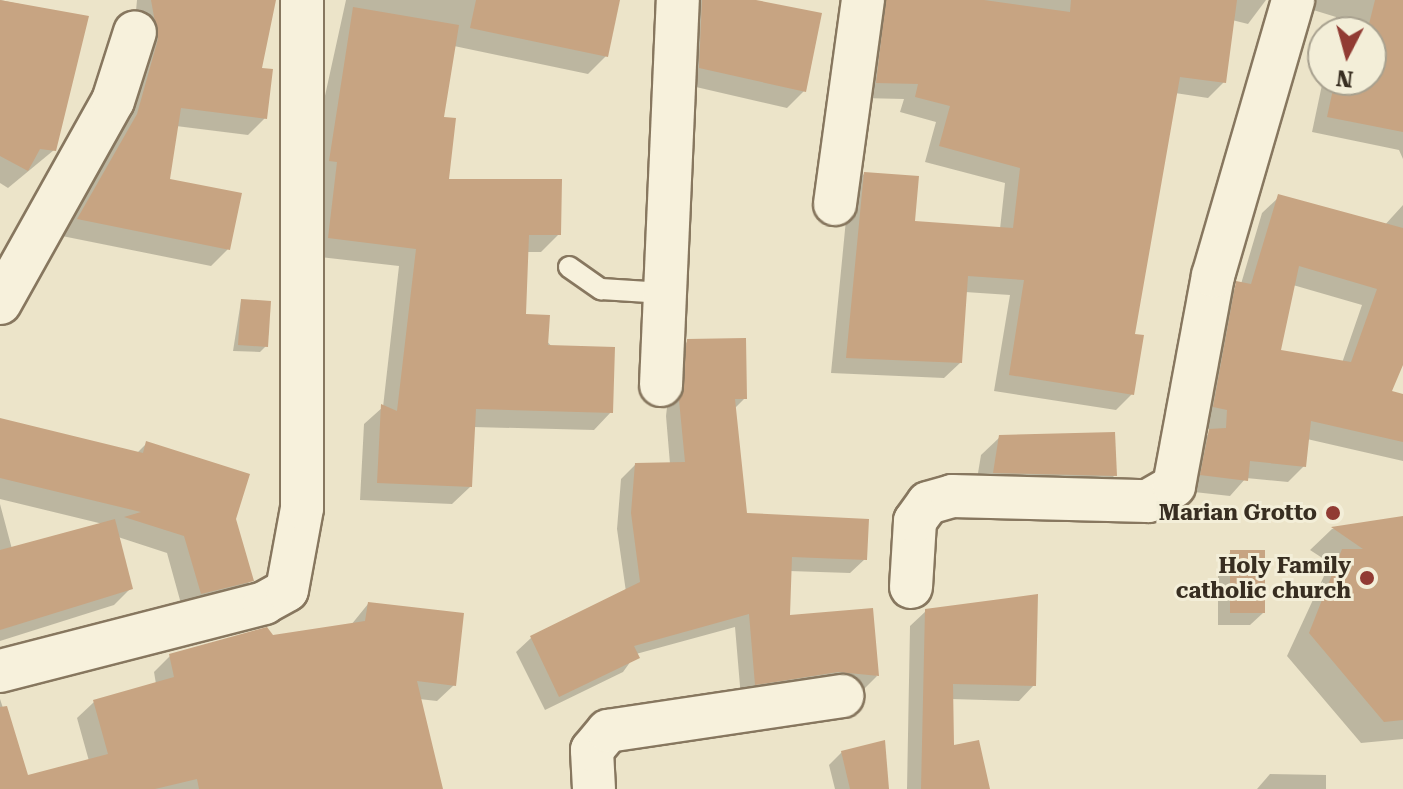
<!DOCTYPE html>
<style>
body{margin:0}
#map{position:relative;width:1403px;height:789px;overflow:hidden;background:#ece4c9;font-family:"Roboto Serif",serif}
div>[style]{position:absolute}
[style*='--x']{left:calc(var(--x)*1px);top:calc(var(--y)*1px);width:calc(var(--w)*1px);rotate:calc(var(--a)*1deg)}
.shadow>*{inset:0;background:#0003}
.building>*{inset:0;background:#c7a482}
.roads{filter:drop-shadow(2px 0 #87775f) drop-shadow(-2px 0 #87775f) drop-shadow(0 2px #87775f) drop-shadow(0 -2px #87775f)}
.lane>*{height:20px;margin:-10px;padding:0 10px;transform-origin:10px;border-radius:10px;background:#f7f1dc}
.street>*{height:42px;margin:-21px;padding:0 21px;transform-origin:21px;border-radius:21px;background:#f7f1dc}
.dots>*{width:22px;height:22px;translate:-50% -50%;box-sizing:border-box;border:4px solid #f3eed8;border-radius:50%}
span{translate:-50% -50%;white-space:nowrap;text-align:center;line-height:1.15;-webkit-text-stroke:6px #f3eed8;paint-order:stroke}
.poi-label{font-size:22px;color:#382e21;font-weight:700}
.right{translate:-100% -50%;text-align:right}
.north{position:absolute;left:1307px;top:16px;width:80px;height:80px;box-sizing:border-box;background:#f3eed8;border:2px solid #a8a18f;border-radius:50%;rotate:186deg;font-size:22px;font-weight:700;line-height:32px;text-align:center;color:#382e21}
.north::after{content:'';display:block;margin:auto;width:28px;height:36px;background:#913b33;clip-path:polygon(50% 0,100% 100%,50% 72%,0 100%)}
</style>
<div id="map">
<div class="shadow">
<i style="clip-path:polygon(0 0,87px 18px,54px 150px,8px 188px,0 183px)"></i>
<i style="clip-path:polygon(137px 0,274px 0,260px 69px,265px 118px,248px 135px,176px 126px,168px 180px,228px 249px,211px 266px,62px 236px,121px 132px,142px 46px,134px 32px)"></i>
<i style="clip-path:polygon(346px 0,608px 0,606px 56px,588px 74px,454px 46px,442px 118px,447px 181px,559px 234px,541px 252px,526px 252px,524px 316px,611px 412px,594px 430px,473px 427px,470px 487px,452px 504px,360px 500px,364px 424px,383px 407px,399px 266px,311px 256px,319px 123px)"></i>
<i style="clip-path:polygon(672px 0,746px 0,804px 91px,787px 108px,683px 84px)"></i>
<i style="clip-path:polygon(859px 0,1266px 0,1248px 24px,1232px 20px,1224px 82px,1208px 98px,1175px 93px,1132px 335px,1132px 394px,1116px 410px,994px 391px,1010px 295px,965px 292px,960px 363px,944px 378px,831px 373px,849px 189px,864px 174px,913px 223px,1000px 229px,1005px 183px,925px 162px,936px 122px,900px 112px,904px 99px,861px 98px)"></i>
<i style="clip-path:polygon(1312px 0,1403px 0,1403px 159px,1399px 150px,1312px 132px,1323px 80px,1371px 80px,1371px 32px,1333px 32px,1336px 17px,1310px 9px)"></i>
<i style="clip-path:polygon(evenodd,1279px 197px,1383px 227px,1403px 205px,1403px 360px,1389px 393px,1403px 396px,1403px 461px,1307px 439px,1304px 466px,1288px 482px,1246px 478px,1230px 496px,1185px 491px,1194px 447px,1212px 431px,1198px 423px,1221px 300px,1241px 284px,1262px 213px,1279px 197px,1293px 285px,1362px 305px,1342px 363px,1278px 352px,1293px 285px)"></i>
<i style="clip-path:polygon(241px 301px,266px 346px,260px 352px,233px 351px)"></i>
<i style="clip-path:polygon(688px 341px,745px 398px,734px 409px,745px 515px,865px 559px,850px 573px,789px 571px,788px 617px,877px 676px,863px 690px,823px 686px,741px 698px,735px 627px,636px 654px,623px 672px,545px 710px,516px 652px,531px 638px,626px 592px,617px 529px,621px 479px,635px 465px,670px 464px,666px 416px,673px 356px)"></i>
<i style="clip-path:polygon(0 420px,137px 453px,147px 443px,234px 519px,251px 580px,234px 598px,183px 611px,167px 553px,118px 537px,131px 588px,114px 605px,0 641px,0 504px,12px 549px,103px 524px,0 499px)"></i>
<i style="clip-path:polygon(1000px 437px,1115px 475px,1096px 494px,975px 491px,981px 455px)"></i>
<i style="clip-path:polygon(1403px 518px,1403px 739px,1361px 743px,1287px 656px,1330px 563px,1310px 550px,1332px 529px)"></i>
<i style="clip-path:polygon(1231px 552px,1263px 613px,1250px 625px,1218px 625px,1218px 565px)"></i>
<i style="clip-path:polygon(368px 604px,454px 685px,437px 701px,419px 699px,441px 789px,0 789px,0 699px,26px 777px,89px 761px,77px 718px,94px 702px,156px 684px,154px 672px,170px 656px,351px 625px)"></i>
<i style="clip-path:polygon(926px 611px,1034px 685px,1019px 701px,951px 699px,953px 748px,988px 789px,907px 789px,910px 626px)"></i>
<i style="clip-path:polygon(842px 752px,887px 789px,835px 789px,829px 765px)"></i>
<i style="clip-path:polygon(1270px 774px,1326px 775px,1326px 789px,1257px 789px)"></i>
</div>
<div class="building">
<i style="clip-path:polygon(0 0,89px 16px,56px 151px,40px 149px,28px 171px,0 156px)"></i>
<i style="clip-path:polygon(151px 0,276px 0,262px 68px,273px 69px,267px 119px,181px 108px,170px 179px,242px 193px,230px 250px,77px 219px,137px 114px,158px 39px)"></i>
<i style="clip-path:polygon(476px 0,620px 0,608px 57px,470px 28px)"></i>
<i style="clip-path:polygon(702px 0,756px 0,822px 13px,806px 92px,699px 68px)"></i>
<i style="clip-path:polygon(886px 0,984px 0,1070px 12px,1071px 0,1237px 0,1226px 83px,1180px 77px,1135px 334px,1144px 335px,1134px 395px,1009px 375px,1024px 280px,968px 276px,962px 363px,846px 358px,864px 172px,919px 176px,915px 221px,1013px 228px,1020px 168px,939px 146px,950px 106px,915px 97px,918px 84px,876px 83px)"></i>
<i style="clip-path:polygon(1375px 0,1403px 0,1403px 132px,1327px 117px,1335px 80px,1371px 80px,1367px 32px)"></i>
<i style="clip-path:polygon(353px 7px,459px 25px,444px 117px,456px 118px,449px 179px,562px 179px,561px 235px,529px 235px,526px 314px,550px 315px,548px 345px,615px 347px,613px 413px,476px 409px,472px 487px,377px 483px,381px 404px,397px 411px,416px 249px,328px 238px,337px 162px,329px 161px)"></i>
<i style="clip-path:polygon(evenodd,1278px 194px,1403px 228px,1403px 365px,1392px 391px,1403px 394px,1403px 442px,1311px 421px,1306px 467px,1250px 461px,1248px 481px,1200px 475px,1209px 429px,1226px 428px,1227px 410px,1213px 407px,1236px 281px,1251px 284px,1278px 194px,1299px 266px,1377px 289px,1351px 362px,1281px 350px,1299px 266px)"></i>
<i style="clip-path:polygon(241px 299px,271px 301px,268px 347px,238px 345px)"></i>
<i style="clip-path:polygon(746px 338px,747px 399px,735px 399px,747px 513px,869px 519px,867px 560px,792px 557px,790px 615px,873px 608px,879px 676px,838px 672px,755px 685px,749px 614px,634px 646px,640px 658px,559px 697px,530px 636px,640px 582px,631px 513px,635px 463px,685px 462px,679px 400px,687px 339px)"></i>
<i style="clip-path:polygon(0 418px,143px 453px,146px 441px,250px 474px,236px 519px,254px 581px,201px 594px,184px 536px,124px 517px,141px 512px,0 478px)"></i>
<i style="clip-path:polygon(1115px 432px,1117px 476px,993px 473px,999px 435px)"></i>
<i style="clip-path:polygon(1403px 516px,1403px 720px,1384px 722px,1309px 633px,1342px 549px,1363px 549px,1331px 527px)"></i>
<i style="clip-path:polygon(115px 519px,133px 589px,0 630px,0 550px)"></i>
<i style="clip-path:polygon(1230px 550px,1265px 550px,1265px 613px,1230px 613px)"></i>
<i style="clip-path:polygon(1038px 594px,1036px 686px,953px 684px,954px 745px,979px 740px,990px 789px,921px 789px,925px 609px)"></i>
<i style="clip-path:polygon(368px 602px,464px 613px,456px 686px,417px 681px,443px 789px,199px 789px,197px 779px,155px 789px,0 789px,0 707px,7px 706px,28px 775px,108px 754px,93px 700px,174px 677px,169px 654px,267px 627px,273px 635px,365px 621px)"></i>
<i style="clip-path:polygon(885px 740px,889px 789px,850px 789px,841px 751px)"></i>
</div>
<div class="roads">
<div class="lane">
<i style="--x:569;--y:267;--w:39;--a:35"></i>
<i style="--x:601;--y:289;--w:63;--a:3.6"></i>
</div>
<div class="street">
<i style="--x:835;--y:204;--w:206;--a:-82.2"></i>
<i style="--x:0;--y:303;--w:231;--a:-60.8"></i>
<i style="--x:113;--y:101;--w:72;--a:-72.3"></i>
<i style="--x:661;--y:385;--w:385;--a:-87.5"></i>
<i style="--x:911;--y:587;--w:66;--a:-86.5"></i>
<i style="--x:915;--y:521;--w:22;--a:-54"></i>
<i style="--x:928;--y:503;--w:25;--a:-16"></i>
<i style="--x:952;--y:496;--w:196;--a:1.5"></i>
<i style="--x:1148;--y:501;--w:30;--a:-30"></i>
<i style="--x:1174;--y:486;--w:214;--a:-79.5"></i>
<i style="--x:1213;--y:276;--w:287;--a:-73.8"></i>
<i style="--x:0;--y:671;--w:273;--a:-14.4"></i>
<i style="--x:264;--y:603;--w:26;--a:-29"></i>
<i style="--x:287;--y:590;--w:83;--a:-79.6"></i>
<i style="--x:302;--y:508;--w:508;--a:-90"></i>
<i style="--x:594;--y:789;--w:39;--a:-93"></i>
<i style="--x:592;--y:750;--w:25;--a:-50"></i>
<i style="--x:608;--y:731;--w:237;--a:-8.5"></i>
</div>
</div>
<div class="dots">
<i style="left:1333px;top:513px;background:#913b33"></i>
<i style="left:1367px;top:578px;background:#913b33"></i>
</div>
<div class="poi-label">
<span class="right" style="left:1317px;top:513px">Marian Grotto</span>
<span class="right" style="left:1351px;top:578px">Holy Family<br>catholic church</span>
</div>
<div class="north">N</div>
</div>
